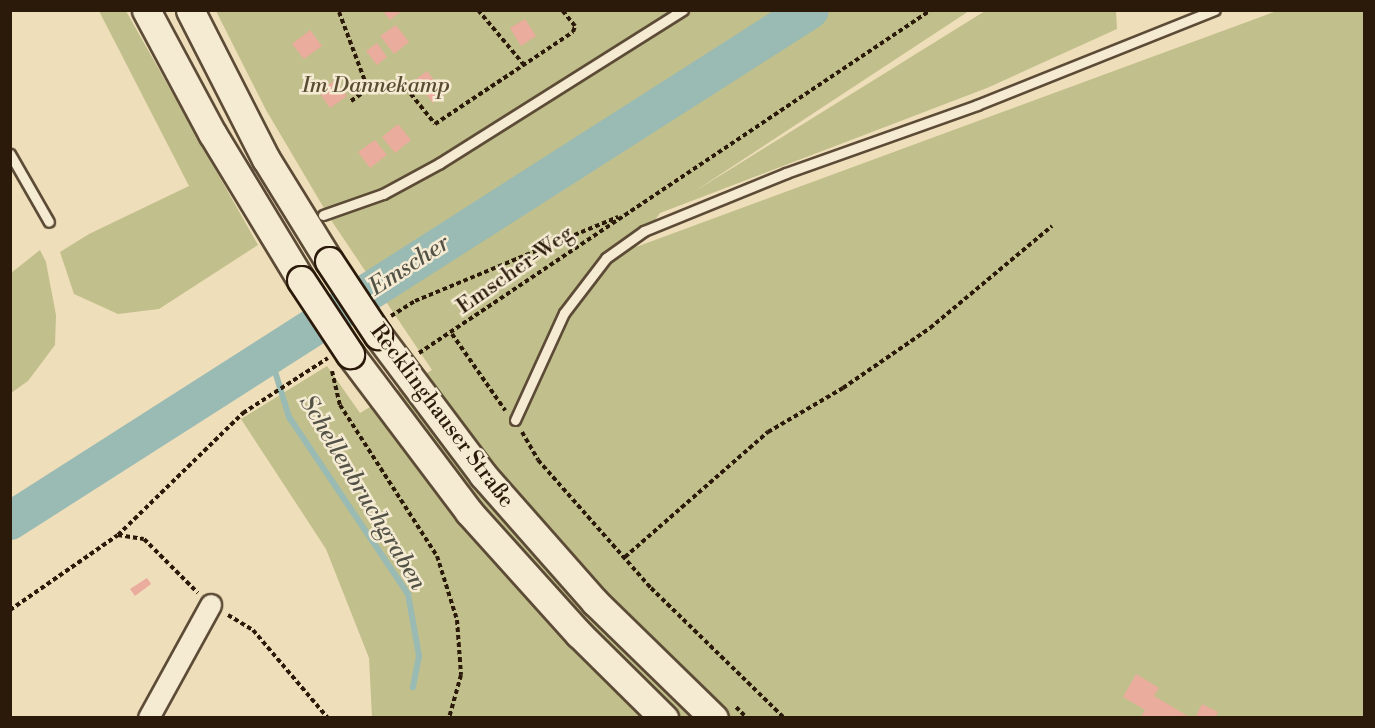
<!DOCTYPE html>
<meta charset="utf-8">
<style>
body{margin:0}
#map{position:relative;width:1375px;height:728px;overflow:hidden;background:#efdeba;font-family:"Libre Bodoni",serif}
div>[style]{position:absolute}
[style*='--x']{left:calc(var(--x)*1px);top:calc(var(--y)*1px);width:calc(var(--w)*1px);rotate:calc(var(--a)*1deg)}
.green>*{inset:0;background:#c1bf8b}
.stream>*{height:6px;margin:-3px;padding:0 3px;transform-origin:3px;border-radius:3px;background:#9abbb4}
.river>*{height:38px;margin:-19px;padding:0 19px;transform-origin:19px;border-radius:19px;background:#9abbb4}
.building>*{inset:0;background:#eaac9c}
.path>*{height:4px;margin-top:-2px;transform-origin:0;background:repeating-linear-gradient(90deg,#2b1a0a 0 4.5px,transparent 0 7.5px)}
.roads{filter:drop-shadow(2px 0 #5c4b36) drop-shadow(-2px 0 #5c4b36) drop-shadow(0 2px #5c4b36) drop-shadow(0 -2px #5c4b36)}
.service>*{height:9px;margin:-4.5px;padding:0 4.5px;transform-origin:4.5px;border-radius:4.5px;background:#f5ead2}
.minor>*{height:20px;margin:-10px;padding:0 10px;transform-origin:10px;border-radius:10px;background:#f5ead2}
.secondary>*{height:27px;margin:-13.5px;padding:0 13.5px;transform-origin:13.5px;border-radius:13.5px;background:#f5ead2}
.bridges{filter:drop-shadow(2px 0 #2b1a0a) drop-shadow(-2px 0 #2b1a0a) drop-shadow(0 2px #2b1a0a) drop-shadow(0 -2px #2b1a0a)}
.secondary-bridge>*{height:27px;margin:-13.5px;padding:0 13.5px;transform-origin:13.5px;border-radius:13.5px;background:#f5ead2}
span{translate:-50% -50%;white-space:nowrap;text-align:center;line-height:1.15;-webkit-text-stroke:5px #f5ead2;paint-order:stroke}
.park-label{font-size:22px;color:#584c31;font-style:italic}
.street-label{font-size:22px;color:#2b1a0a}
.water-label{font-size:24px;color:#525246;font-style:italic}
.frame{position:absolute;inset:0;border:12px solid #2b1a0a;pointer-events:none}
</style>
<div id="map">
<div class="green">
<i style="clip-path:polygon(99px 11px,126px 11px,258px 245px,159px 309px,118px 314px,74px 294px,60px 252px,89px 234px,189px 186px)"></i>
<i style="clip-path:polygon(216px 11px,969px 11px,692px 193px,985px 11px,1116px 11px,1117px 29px,987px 88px,660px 213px,636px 247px,1277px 11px,1364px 11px,1364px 717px,372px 717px,369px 658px,326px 549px,241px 419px,327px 366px,360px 413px,432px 370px,331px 220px,266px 110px)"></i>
<i style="clip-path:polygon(40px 250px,46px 262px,56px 315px,55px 345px,28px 381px,11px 393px,11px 273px)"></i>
</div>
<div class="stream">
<i style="--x:270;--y:355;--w:65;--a:73"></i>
<i style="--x:289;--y:417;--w:213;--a:56.1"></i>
<i style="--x:408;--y:594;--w:63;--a:79.9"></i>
<i style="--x:419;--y:656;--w:32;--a:101"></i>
</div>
<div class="river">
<i style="--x:10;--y:521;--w:949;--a:-32.57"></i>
</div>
<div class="building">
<i style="clip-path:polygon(382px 10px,403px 10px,390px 20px)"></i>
<i style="clip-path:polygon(525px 19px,536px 36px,521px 46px,510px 28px)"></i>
<i style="clip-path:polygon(396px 25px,409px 42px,394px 54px,380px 36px)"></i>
<i style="clip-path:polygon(310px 30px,322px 46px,304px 59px,292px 44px)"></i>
<i style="clip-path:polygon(377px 43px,387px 57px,377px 65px,366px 51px)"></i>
<i style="clip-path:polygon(427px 71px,445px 94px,433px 103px,415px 80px)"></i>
<i style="clip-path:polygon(335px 80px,347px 96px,330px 108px,319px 92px)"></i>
<i style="clip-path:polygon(398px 124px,411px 140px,395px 153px,382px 137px)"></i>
<i style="clip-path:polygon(375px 140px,387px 155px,370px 168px,358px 152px)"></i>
<i style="clip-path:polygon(147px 578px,151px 584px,135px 596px,130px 589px)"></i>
<i style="clip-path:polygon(1136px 674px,1159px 688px,1154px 696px,1191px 718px,1140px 718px,1145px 710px,1123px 697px)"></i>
<i style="clip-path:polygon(1202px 704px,1218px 712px,1215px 718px,1195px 718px)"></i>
</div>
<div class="path">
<i style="--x:478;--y:10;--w:73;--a:50"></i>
<i style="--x:339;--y:12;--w:82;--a:69.4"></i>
<i style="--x:368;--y:89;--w:38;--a:-2"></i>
<i style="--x:406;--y:88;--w:46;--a:51.1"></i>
<i style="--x:435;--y:124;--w:166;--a:-33.7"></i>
<i style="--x:573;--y:32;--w:6;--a:-72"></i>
<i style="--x:575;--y:26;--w:21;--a:-129"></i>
<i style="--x:351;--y:101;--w:21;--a:-35"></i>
<i style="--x:391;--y:316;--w:28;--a:-32"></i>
<i style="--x:415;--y:301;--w:220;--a:-22.5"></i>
<i style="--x:452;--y:334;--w:93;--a:55.1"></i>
<i style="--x:419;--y:353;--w:616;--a:-33.82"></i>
<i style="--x:332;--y:371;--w:35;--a:77"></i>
<i style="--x:340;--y:405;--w:179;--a:57.3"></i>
<i style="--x:437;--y:556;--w:67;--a:72.6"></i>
<i style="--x:457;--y:620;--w:55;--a:85.8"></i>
<i style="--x:461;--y:675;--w:45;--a:105.6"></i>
<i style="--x:522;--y:432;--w:32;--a:60"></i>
<i style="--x:538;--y:460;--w:171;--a:48.6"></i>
<i style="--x:651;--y:588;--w:186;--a:44.3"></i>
<i style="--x:118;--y:535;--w:175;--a:-44.3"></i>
<i style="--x:243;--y:413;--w:101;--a:-32.9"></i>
<i style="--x:625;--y:557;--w:190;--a:-41.2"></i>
<i style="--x:768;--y:432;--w:87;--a:-30.4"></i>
<i style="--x:843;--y:388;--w:106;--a:-34.6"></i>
<i style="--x:930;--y:328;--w:159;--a:-39.9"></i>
<i style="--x:10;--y:610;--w:131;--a:-34.8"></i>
<i style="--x:118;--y:535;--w:26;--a:9"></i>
<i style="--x:144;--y:539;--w:76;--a:45"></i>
<i style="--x:228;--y:615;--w:29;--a:31"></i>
<i style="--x:253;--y:630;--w:116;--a:49.6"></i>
<i style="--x:736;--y:707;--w:16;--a:45"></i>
</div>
<div class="roads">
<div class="service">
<i style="--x:10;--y:154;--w:78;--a:60.2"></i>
<i style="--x:323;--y:215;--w:64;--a:-19.3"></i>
<i style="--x:383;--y:194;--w:65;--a:-28.5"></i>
<i style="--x:440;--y:163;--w:287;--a:-32.2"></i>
<i style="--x:515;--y:420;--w:118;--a:-65.4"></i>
<i style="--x:564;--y:313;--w:69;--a:-52.6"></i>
<i style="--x:606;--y:258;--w:47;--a:-35.4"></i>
<i style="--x:644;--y:231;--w:153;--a:-22.2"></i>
<i style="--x:786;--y:173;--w:203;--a:-19.6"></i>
<i style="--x:977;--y:105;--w:256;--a:-21.8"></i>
</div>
<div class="minor">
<i style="--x:149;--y:718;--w:129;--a:-61.2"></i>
</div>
<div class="secondary">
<i style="--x:146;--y:10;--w:140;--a:61.8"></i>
<i style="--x:212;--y:133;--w:172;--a:58.8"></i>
<i style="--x:190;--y:10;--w:167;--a:63"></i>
<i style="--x:266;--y:159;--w:120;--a:58.3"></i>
<i style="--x:378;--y:335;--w:175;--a:53.1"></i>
<i style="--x:483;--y:475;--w:169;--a:48.6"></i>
<i style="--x:595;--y:602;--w:166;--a:44.3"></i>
<i style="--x:350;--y:354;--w:198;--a:53"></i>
<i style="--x:469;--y:512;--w:164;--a:48"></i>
<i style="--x:579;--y:634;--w:120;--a:44.7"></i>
</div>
</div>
<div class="bridges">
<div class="secondary-bridge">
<i style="--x:329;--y:261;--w:89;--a:56.5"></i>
<i style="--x:301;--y:280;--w:89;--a:56.5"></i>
</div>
</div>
<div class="park-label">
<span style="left:376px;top:86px">Im Dannekamp</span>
</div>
<div class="street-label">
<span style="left:515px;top:270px;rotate:-35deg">Emscher-Weg</span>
<span style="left:442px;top:416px;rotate:53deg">Recklinghauser Straße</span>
</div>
<div class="water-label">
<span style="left:410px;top:266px;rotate:-33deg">Emscher</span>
<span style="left:362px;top:493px;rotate:59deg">Schellenbruchgraben</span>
</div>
<div class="frame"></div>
</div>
